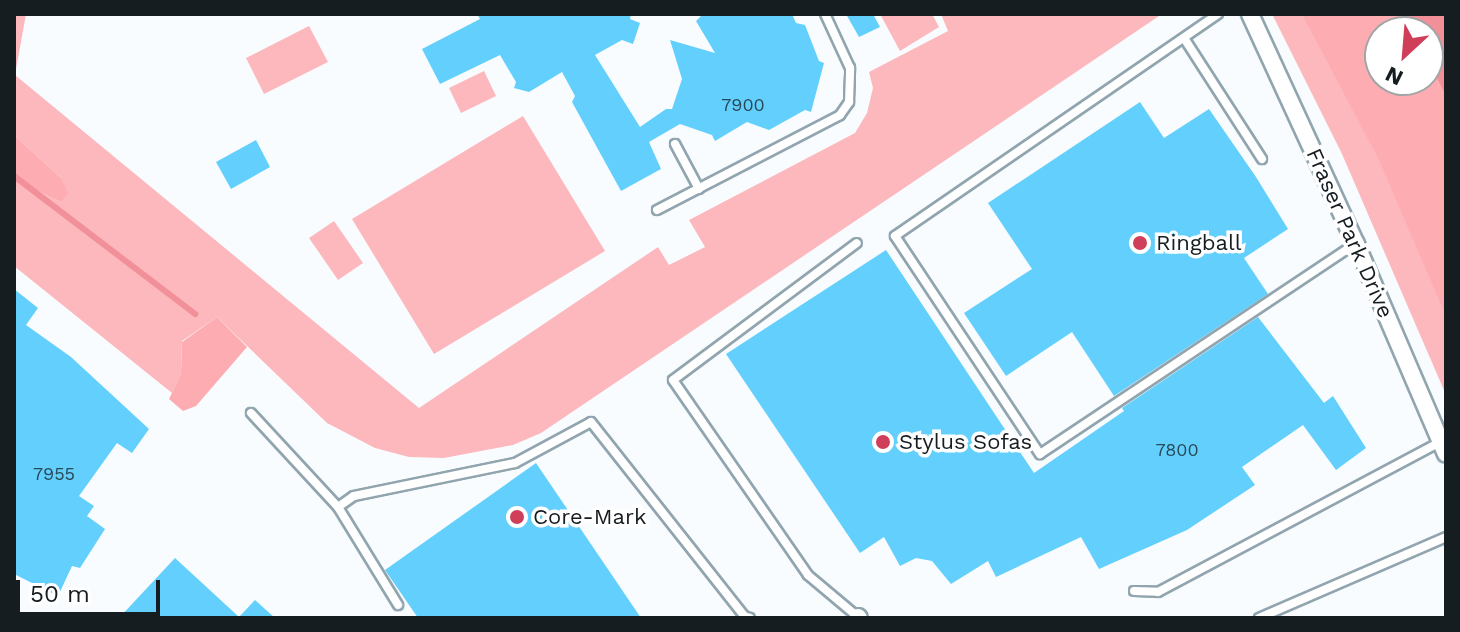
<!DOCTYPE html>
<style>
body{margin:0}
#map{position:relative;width:1460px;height:632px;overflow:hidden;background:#f8fcff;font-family:"Work Sans",sans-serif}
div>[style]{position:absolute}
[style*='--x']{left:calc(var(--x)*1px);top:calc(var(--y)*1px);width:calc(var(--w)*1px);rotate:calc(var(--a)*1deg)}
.green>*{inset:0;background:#fcb8bd}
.forest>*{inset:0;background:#fdacb2}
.water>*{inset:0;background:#f29099}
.stream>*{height:6px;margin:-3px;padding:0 3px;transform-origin:3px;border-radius:3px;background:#f29099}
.building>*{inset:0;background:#62cffd}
.roads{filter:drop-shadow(2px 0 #91a5af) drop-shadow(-2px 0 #91a5af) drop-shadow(0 2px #91a5af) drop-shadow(0 -2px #91a5af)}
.service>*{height:8px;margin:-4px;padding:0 4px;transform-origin:4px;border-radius:4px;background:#fff}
.minor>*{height:16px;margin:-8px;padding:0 8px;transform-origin:8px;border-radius:8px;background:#fff}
.dots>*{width:22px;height:22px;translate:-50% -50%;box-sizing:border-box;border:4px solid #fff;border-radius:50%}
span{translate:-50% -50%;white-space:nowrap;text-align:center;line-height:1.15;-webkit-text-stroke:7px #fff;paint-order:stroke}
.number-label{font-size:18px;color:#284a58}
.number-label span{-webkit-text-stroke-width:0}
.street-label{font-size:22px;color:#151d21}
.poi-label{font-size:22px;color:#151d21}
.left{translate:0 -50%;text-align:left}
.frame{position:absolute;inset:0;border:16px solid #151d21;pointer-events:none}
.north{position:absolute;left:1364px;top:16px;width:80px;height:80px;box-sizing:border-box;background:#fff;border:2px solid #a1a5a6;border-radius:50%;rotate:206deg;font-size:22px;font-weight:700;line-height:32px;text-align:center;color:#151d21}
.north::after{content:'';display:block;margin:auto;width:28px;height:36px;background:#cf3f5a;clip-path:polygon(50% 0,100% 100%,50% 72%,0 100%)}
.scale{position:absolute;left:16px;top:580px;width:144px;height:36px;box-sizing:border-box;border:4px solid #151d21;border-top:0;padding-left:10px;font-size:24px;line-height:28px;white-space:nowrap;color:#151d21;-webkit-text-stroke:6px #fff;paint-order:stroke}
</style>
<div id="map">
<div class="green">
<i style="clip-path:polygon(14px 14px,26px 14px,15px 75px,419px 408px,658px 247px,669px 265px,705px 247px,689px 220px,855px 133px,867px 113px,873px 88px,869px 72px,948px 31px,941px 14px,1162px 14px,541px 433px,513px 445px,444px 458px,409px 457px,375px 448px,327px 423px,217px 317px,182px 341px,181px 374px,172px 393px,14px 266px,14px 180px,61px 202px,61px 178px,14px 135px)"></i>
<i style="clip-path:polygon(880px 14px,932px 14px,939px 27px,900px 51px)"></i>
<i style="clip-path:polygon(evenodd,1272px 14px,1446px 14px,1446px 395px,1342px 154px,1272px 14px,1380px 32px,1428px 32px,1428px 80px,1380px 80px,1380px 32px)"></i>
<i style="clip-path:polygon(309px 26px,328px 62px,264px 94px,246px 58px)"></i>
<i style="clip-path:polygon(484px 71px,496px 96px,461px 113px,449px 88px)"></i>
<i style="clip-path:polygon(523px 116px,605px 251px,434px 354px,352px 219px)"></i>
<i style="clip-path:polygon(334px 221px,363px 263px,338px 280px,309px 238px)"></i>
</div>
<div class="forest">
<i style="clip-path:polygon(1302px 14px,1405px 14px,1414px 32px,1380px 32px,1380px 80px,1428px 80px,1428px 60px,1446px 96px,1446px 316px,1379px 160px)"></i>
<i style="clip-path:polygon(14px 135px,61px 178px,68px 193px,61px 202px,14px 180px)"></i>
<i style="clip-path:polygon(217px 317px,247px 347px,196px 406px,183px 411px,169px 399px,181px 374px,182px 342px)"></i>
</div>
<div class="water">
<i style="clip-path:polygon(1405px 14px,1446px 14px,1446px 96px,1428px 60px,1428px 32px,1414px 32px)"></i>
</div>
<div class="stream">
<i style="--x:14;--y:176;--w:228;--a:37.3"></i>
</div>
<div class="building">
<i style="clip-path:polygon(477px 14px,631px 14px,630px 19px,640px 23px,633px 44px,622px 40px,595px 55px,640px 127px,666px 109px,672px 109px,682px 79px,670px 40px,715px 53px,696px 21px,703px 14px,792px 14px,796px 23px,805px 25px,819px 61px,824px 63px,811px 112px,805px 110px,769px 130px,747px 122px,715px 141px,712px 135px,680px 124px,649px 142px,661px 169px,621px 191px,572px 102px,575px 96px,562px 72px,529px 92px,514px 88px,516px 82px,500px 55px,440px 84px,422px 49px,480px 19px)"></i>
<i style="clip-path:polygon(846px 14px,873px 14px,880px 27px,859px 37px)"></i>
<i style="clip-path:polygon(1140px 102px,1164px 138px,1209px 109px,1256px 177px,1288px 229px,1244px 258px,1268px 294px,1114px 396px,1072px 332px,1006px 376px,964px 313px,1032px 269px,988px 203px)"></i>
<i style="clip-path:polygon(256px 140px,270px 167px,231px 189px,216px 162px)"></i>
<i style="clip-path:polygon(886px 250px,1034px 473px,1124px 411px,1122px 408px,1258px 317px,1324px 403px,1333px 396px,1366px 448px,1336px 470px,1303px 425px,1242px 467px,1255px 485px,1187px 530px,1099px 569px,1081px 537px,996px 577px,988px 561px,951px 584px,932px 561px,916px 558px,900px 566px,884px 537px,860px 553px,726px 354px)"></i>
<i style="clip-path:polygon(14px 289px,38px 308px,26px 325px,71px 357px,149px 429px,132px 453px,117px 443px,79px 496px,94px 506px,87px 516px,105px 529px,80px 568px,72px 566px,58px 596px,14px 574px)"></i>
<i style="clip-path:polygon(536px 463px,641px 618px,418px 618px,385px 570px)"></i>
<i style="clip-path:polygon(175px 558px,239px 617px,255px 600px,275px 618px,119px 618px)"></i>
</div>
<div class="roads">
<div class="service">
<i style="--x:1218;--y:14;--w:392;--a:145.5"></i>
<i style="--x:895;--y:236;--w:262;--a:56.4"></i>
<i style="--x:1040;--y:454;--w:379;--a:-33.7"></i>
<i style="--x:1184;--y:38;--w:144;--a:57.2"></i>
<i style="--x:675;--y:144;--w:51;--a:61.9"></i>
<i style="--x:657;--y:210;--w:206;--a:-27.4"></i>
<i style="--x:840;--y:115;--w:16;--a:-55"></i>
<i style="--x:849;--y:102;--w:34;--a:-88"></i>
<i style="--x:850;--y:68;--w:60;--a:-114.8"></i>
<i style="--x:251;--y:413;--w:128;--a:47.2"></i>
<i style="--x:338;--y:507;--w:19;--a:-35"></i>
<i style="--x:354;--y:496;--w:164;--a:-11.6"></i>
<i style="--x:515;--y:463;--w:86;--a:-28.3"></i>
<i style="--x:591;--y:422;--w:247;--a:51.7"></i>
<i style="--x:744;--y:616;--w:6;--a:18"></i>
<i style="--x:338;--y:507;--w:115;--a:58.5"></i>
<i style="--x:1134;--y:591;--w:24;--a:2"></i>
<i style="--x:1158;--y:592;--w:319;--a:-28"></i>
<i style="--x:856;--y:618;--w:2;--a:-27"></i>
<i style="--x:858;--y:617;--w:65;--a:-140"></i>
<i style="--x:808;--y:575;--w:237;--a:-124.7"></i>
<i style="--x:673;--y:380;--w:229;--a:-36.7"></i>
<i style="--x:1259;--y:618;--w:204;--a:-23.4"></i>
</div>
<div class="minor">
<i style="--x:1250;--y:14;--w:253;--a:65.3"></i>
<i style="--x:1356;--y:244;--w:228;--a:66.8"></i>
<i style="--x:858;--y:617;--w:1;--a:45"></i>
</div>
</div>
<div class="dots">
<i style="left:1140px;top:243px;background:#cf3f5a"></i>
<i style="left:883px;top:442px;background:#cf3f5a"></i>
<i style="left:517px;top:517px;background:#cf3f5a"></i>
</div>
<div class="number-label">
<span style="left:743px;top:105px">7900</span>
<span style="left:1177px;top:450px">7800</span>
<span style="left:54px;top:474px">7955</span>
</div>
<div class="street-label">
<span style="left:1350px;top:233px;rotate:66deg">Fraser Park Drive</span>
</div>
<div class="poi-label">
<span class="left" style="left:1156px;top:243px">Ringball</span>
<span class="left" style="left:899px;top:442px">Stylus Sofas</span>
<span class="left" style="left:533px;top:517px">Core-Mark</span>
</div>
<div class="frame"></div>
<div class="north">N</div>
<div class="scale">50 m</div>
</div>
